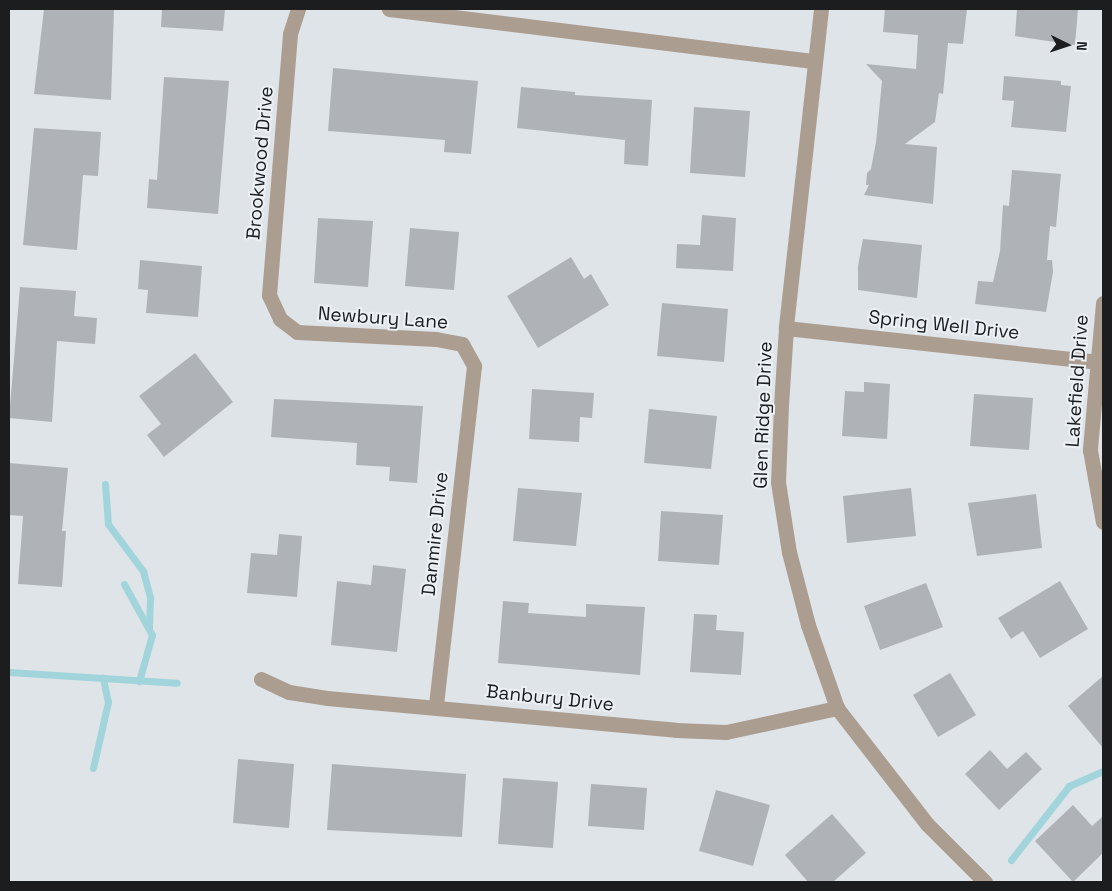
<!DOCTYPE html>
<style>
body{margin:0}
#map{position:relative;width:1112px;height:891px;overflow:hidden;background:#dfe4e9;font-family:"Space Grotesk",sans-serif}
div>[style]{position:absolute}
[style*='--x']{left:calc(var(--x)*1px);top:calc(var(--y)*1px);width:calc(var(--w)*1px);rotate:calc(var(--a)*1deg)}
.stream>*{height:7px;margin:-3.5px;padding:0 3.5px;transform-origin:3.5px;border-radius:3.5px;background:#a1d5db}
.building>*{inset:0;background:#afb3b8}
.minor>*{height:15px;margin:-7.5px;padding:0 7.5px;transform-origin:7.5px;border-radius:7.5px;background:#ac9d91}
.tertiary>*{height:15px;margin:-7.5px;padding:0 7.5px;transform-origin:7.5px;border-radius:7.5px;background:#ac9d91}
span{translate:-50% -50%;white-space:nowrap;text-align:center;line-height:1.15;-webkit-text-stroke:4px #ecf1f6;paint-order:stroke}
.street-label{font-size:19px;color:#1b1d1e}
.frame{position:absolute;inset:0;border:10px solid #1b1d1e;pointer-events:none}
.north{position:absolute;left:1042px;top:20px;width:50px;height:50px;-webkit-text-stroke:4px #ecf1f6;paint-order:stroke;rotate:94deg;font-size:14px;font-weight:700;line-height:20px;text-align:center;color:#1b1d1e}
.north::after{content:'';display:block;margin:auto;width:18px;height:22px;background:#1b1d1e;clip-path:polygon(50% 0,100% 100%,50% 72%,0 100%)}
</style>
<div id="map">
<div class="stream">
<i style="--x:105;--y:484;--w:40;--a:85.7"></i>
<i style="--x:108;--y:524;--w:59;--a:53.3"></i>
<i style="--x:143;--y:571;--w:28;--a:75"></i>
<i style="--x:150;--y:598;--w:30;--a:92"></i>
<i style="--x:124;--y:584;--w:58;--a:61.2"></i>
<i style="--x:152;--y:635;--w:48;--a:105.8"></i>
<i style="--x:9;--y:672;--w:168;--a:3.7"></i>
<i style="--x:93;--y:768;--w:68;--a:-77.2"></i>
<i style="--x:108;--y:702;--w:25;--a:-102"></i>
<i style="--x:1011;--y:860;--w:94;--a:-51.9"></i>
<i style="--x:1069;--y:786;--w:37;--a:-24"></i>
</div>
<div class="building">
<i style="clip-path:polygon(44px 9px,114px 9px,111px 100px,34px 94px)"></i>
<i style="clip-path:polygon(162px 9px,225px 9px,223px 31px,161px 27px)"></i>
<i style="clip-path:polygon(885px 9px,967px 9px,963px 44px,948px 43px,943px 94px,939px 93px,935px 122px,905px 144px,937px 147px,933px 204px,864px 195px,869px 185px,866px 185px,867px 173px,871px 169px,876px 142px,882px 81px,866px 64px,916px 69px,918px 35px,883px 32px)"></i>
<i style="clip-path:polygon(1017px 9px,1078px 9px,1075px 45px,1015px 36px)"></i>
<i style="clip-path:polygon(333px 68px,478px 81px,471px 154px,444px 152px,445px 140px,328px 131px)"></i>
<i style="clip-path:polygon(1004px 76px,1061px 81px,1061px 85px,1071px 86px,1066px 132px,1011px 127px,1014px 101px,1002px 100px)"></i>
<i style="clip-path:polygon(164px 77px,229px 81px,218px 214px,147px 208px,149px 179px,157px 180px)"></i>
<i style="clip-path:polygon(521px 87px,575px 92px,575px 95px,652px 100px,648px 166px,624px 164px,625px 140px,517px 128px)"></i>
<i style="clip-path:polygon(694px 107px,750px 111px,745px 177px,690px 173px)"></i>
<i style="clip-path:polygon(34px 128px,101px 132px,98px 176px,83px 175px,77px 250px,23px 245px)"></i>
<i style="clip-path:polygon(1012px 170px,1061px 174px,1056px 227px,1050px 226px,1047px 260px,1052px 260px,1053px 272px,1046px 312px,975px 304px,978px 281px,993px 282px,1000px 251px,1003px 205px,1009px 206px)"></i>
<i style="clip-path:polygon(702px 215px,736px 218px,733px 271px,676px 268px,677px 244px,700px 245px)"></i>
<i style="clip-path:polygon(318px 218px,373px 221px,368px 287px,314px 283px)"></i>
<i style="clip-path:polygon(410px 228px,459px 232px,454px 290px,405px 286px)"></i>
<i style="clip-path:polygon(863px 239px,922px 245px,917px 298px,858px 290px,858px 266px)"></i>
<i style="clip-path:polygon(571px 257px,584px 279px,591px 274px,609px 305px,538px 348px,507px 296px)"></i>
<i style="clip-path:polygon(140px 260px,202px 266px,198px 317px,146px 313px,148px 290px,138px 289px)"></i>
<i style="clip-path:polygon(20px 287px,76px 291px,74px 316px,97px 318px,95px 344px,57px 341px,52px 422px,9px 418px)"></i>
<i style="clip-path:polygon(662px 303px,728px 309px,724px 362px,657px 356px)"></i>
<i style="clip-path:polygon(195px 353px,233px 402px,164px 457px,147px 435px,161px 424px,139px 396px)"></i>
<i style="clip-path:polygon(864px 382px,890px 384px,887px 439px,842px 436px,845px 391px,864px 392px)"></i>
<i style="clip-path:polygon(532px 389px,594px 393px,592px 418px,580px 417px,579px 442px,529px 439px)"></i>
<i style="clip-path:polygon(974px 394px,1033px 398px,1029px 450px,970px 446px)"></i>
<i style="clip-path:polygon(274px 399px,423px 406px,417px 483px,389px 481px,390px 467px,356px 465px,357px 443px,271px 437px)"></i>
<i style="clip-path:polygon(649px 409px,717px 416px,711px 469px,644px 463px)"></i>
<i style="clip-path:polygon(9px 463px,68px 468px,62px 531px,66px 531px,62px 587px,18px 584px,23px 516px,9px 515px)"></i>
<i style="clip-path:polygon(518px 488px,582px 493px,576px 546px,513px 541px)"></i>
<i style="clip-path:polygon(911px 488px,916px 536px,847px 543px,843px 496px)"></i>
<i style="clip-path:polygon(1036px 494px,1042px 548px,977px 556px,968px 503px)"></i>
<i style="clip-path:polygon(661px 511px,723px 515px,719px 565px,658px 561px)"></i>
<i style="clip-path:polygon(279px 534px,302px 536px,297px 597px,247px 593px,251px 553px,277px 555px)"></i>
<i style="clip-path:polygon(373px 565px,406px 569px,397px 652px,331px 645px,337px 581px,371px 585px)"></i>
<i style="clip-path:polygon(1060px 581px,1088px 629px,1040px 658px,1023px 631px,1011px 639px,998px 618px)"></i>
<i style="clip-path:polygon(926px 583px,943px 627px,880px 650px,864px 606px)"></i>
<i style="clip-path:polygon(503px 601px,529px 603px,528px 613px,586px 617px,586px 604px,645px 607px,640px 675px,498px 663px)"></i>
<i style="clip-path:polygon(694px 614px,717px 615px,716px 630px,744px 632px,741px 675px,690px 672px)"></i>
<i style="clip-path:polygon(950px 673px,976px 715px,938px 737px,913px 695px)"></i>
<i style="clip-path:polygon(1103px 676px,1103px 748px,1068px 706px)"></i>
<i style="clip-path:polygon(990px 750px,1007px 769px,1026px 752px,1042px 769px,999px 810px,965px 774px)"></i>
<i style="clip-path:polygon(238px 759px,294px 764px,289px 828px,233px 823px)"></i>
<i style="clip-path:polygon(332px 764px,466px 774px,462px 837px,327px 830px)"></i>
<i style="clip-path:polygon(503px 778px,558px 782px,553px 848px,498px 844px)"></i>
<i style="clip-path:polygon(591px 784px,647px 788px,644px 830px,588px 826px)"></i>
<i style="clip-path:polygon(716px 790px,770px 805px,753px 866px,699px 851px)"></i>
<i style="clip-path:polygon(1073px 805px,1092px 826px,1103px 816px,1103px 853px,1073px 882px,1035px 841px)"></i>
<i style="clip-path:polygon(832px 814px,866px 853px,833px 882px,808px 882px,785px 855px)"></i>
</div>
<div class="minor">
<i style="--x:298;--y:9;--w:26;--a:108"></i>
<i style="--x:290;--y:34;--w:262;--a:94.6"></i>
<i style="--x:269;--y:295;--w:26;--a:65"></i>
<i style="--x:280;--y:319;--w:21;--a:37"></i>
<i style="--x:297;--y:332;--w:139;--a:2.9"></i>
<i style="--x:436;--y:339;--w:26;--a:11"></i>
<i style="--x:462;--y:344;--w:25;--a:61"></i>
<i style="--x:474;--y:366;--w:343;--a:96.4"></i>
<i style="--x:389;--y:9;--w:429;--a:7"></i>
<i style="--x:1103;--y:303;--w:148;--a:95.1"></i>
<i style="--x:1090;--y:450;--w:73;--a:79.8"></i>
<i style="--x:786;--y:328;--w:313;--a:6.2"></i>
<i style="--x:261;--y:679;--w:31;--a:25"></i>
<i style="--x:289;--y:692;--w:38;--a:9"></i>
<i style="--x:327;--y:698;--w:350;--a:5.2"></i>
<i style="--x:676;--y:730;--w:50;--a:2.3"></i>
<i style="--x:726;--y:732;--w:114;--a:-12.2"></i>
</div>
<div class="tertiary">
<i style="--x:821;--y:9;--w:321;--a:96.3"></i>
<i style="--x:786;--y:328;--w:77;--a:93.7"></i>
<i style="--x:781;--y:405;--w:77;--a:92.2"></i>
<i style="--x:778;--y:482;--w:71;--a:81.1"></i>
<i style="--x:789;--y:552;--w:75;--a:75.4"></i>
<i style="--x:808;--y:625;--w:88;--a:70.7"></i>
<i style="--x:837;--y:708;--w:147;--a:52.2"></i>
<i style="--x:927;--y:824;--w:82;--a:45"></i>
</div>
<div class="street-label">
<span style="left:260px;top:163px;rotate:-85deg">Brookwood Drive</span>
<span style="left:383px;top:318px;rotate:4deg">Newbury Lane</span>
<span style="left:944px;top:325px;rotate:6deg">Spring Well Drive</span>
<span style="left:1077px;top:381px;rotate:-86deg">Lakefield Drive</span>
<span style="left:763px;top:415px;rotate:-88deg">Glen Ridge Drive</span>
<span style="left:435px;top:534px;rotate:-84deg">Danmire Drive</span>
<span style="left:550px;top:698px;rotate:6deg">Banbury Drive</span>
</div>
<div class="frame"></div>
<div class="north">N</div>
</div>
